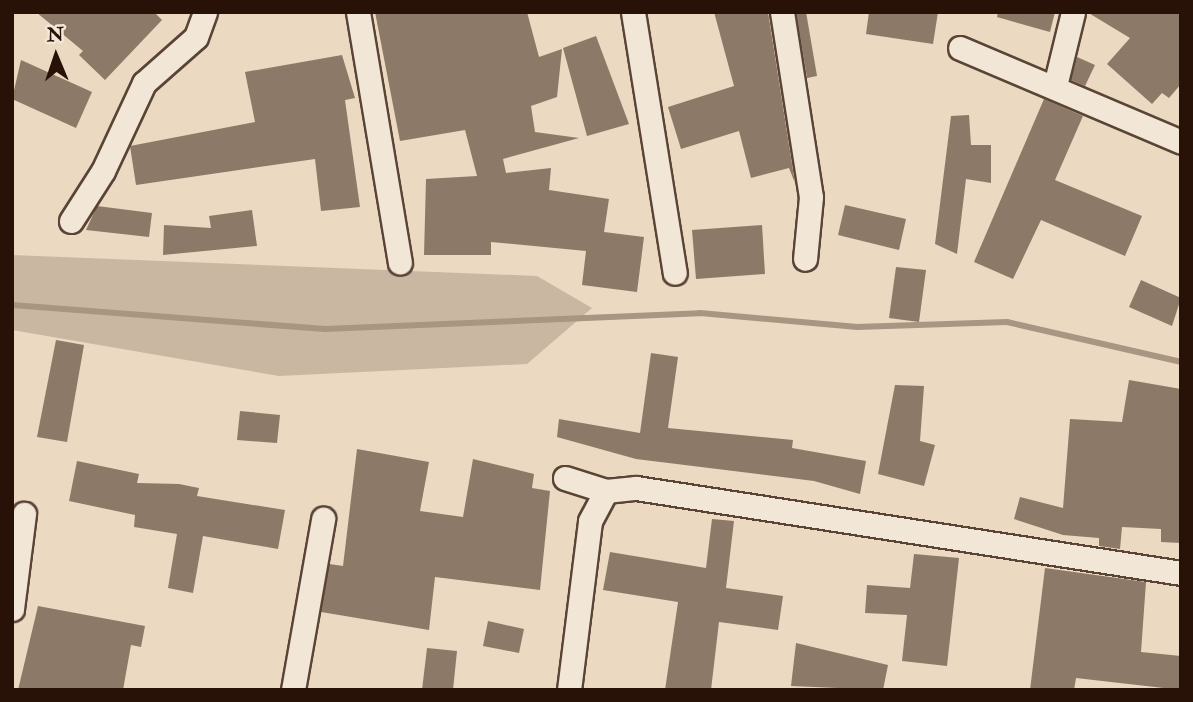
<!DOCTYPE html>
<style>
body{margin:0}
#map{position:relative;width:1193px;height:702px;overflow:hidden;background:#ebd9c1;font-family:"IM FELL Double Pica",serif}
div>[style]{position:absolute}
[style*='--x']{left:calc(var(--x)*1px);top:calc(var(--y)*1px);width:calc(var(--w)*1px);rotate:calc(var(--a)*1deg)}
.green>*{inset:0;background:#cab7a2}
.stream>*{height:6px;margin:-3px;padding:0 3px;transform-origin:3px;border-radius:3px;background:#a99582}
.building>*{inset:0;background:#8d7968}
.roads{filter:drop-shadow(2px 0 #594436) drop-shadow(-2px 0 #594436) drop-shadow(0 2px #594436) drop-shadow(0 -2px #594436)}
.street>*{height:23px;margin:-11.5px;padding:0 11.5px;transform-origin:11.5px;border-radius:11.5px;background:#f2e6d7}
span{translate:-50% -50%;white-space:nowrap;text-align:center;line-height:1.15;-webkit-text-stroke:5px #f2e6d7;paint-order:stroke}
.frame{position:absolute;inset:0;border:14px solid #281208;pointer-events:none}
.north{position:absolute;left:21px;top:21px;width:70px;height:70px;-webkit-text-stroke:5px #f2e6d7;paint-order:stroke;rotate:358deg;font-size:19px;font-weight:700;line-height:28px;text-align:center;color:#281208}
.north::after{content:'';display:block;margin:auto;width:24px;height:32px;background:#281208;clip-path:polygon(50% 0,100% 100%,50% 72%,0 100%)}
</style>
<div id="map">
<div class="green">
<i style="clip-path:polygon(12px 255px,537px 276px,592px 308px,527px 364px,279px 376px,12px 330px)"></i>
</div>
<div class="stream">
<i style="--x:12;--y:305;--w:314;--a:4.4"></i>
<i style="--x:325;--y:329;--w:375;--a:-2.4"></i>
<i style="--x:700;--y:313;--w:158;--a:5.1"></i>
<i style="--x:857;--y:327;--w:150;--a:-1.9"></i>
<i style="--x:1007;--y:322;--w:179;--a:12.9"></i>
</div>
<div class="building">
<i style="clip-path:polygon(36px 12px,154px 12px,162px 20px,105px 80px,79px 55px,83px 51px)"></i>
<i style="clip-path:polygon(375px 12px,527px 12px,539px 57px,562px 49px,557px 97px,531px 106px,535px 132px,579px 138px,503px 159px,506px 173px,551px 168px,549px 190px,609px 199px,604px 232px,644px 237px,637px 292px,582px 285px,586px 251px,491px 242px,491px 255px,424px 255px,426px 179px,477px 176px,465px 130px,400px 141px)"></i>
<i style="clip-path:polygon(714px 12px,768px 12px,795px 183px,789px 168px,751px 178px,739px 131px,681px 149px,668px 107px,734px 86px)"></i>
<i style="clip-path:polygon(796px 12px,806px 12px,817px 76px,807px 78px)"></i>
<i style="clip-path:polygon(869px 12px,938px 12px,933px 44px,866px 34px)"></i>
<i style="clip-path:polygon(998px 12px,1055px 12px,1050px 32px,997px 17px)"></i>
<i style="clip-path:polygon(1087px 12px,1181px 12px,1181px 84px,1169px 98px,1162px 93px,1152px 104px,1107px 64px,1130px 38px)"></i>
<i style="clip-path:polygon(596px 36px,629px 124px,587px 136px,563px 48px)"></i>
<i style="clip-path:polygon(342px 55px,355px 98px,345px 100px,360px 207px,321px 211px,315px 159px,136px 185px,130px 146px,255px 122px,245px 72px)"></i>
<i style="clip-path:polygon(1077px 57px,1095px 65px,1085px 86px,1071px 80px)"></i>
<i style="clip-path:polygon(21px 60px,92px 92px,76px 128px,12px 99px)"></i>
<i style="clip-path:polygon(1044px 99px,1083px 116px,1055px 180px,1142px 216px,1125px 256px,1041px 220px,1013px 279px,974px 262px)"></i>
<i style="clip-path:polygon(969px 115px,971px 145px,991px 145px,991px 183px,966px 179px,957px 254px,935px 244px,951px 116px)"></i>
<i style="clip-path:polygon(845px 205px,906px 219px,899px 250px,838px 235px)"></i>
<i style="clip-path:polygon(97px 206px,152px 213px,149px 237px,86px 230px)"></i>
<i style="clip-path:polygon(252px 210px,257px 246px,163px 255px,164px 225px,211px 228px,209px 216px)"></i>
<i style="clip-path:polygon(762px 225px,765px 274px,696px 279px,692px 230px)"></i>
<i style="clip-path:polygon(896px 267px,926px 270px,919px 322px,889px 318px)"></i>
<i style="clip-path:polygon(1141px 280px,1181px 298px,1172px 326px,1129px 307px)"></i>
<i style="clip-path:polygon(56px 340px,84px 345px,67px 442px,37px 437px)"></i>
<i style="clip-path:polygon(651px 353px,678px 357px,668px 428px,793px 440px,792px 448px,866px 461px,860px 494px,814px 481px,636px 459px,557px 437px,559px 419px,640px 433px)"></i>
<i style="clip-path:polygon(1129px 380px,1181px 389px,1181px 543px,1161px 542px,1161px 529px,1122px 527px,1120px 549px,1099px 546px,1099px 538px,1063px 535px,1014px 519px,1020px 497px,1063px 508px,1070px 419px,1122px 422px)"></i>
<i style="clip-path:polygon(895px 385px,924px 386px,920px 441px,935px 445px,924px 486px,878px 474px)"></i>
<i style="clip-path:polygon(240px 411px,280px 415px,277px 443px,237px 440px)"></i>
<i style="clip-path:polygon(357px 449px,429px 462px,420px 511px,463px 517px,473px 459px,534px 474px,532px 488px,550px 491px,540px 590px,435px 577px,429px 630px,321px 612px,329px 564px,343px 566px)"></i>
<i style="clip-path:polygon(77px 461px,139px 474px,137px 483px,179px 484px,199px 488px,197px 496px,285px 510px,278px 549px,203px 536px,193px 593px,168px 588px,177px 534px,134px 527px,135px 515px,69px 501px)"></i>
<i style="clip-path:polygon(712px 519px,734px 521px,726px 588px,783px 596px,778px 630px,719px 622px,711px 690px,665px 690px,678px 602px,603px 590px,610px 552px,706px 568px)"></i>
<i style="clip-path:polygon(914px 554px,959px 558px,947px 666px,902px 661px,907px 615px,865px 613px,867px 585px,910px 588px)"></i>
<i style="clip-path:polygon(1045px 568px,1146px 582px,1141px 652px,1181px 656px,1181px 690px,1076px 678px,1074px 690px,1030px 690px)"></i>
<i style="clip-path:polygon(38px 606px,145px 626px,141px 647px,131px 645px,123px 690px,18px 690px)"></i>
<i style="clip-path:polygon(488px 621px,524px 629px,519px 653px,483px 646px)"></i>
<i style="clip-path:polygon(796px 643px,888px 665px,883px 690px,791px 686px)"></i>
<i style="clip-path:polygon(427px 648px,457px 651px,453px 690px,422px 690px)"></i>
</div>
<div class="roads">
<div class="street">
<i style="--x:358;--y:12;--w:254;--a:80.5"></i>
<i style="--x:633;--y:12;--w:264;--a:80.9"></i>
<i style="--x:782;--y:12;--w:187;--a:81.1"></i>
<i style="--x:811;--y:197;--w:62;--a:95.5"></i>
<i style="--x:960;--y:48;--w:240;--a:23"></i>
<i style="--x:1055;--y:86;--w:76;--a:-76.3"></i>
<i style="--x:71;--y:221;--w:59;--a:-57.4"></i>
<i style="--x:103;--y:171;--w:97;--a:-65"></i>
<i style="--x:144;--y:83;--w:69;--a:-41.5"></i>
<i style="--x:196;--y:37;--w:27;--a:-70"></i>
<i style="--x:565;--y:478;--w:43;--a:17.6"></i>
<i style="--x:606;--y:491;--w:30;--a:-6"></i>
<i style="--x:636;--y:488;--w:552;--a:8.86"></i>
<i style="--x:12;--y:609;--w:96;--a:-82.8"></i>
<i style="--x:293;--y:690;--w:174;--a:-80"></i>
<i style="--x:569;--y:690;--w:170;--a:-82.9"></i>
<i style="--x:590;--y:521;--w:34;--a:-62"></i>
</div>
</div>
<div class="frame"></div>
<div class="north">N</div>
</div>
